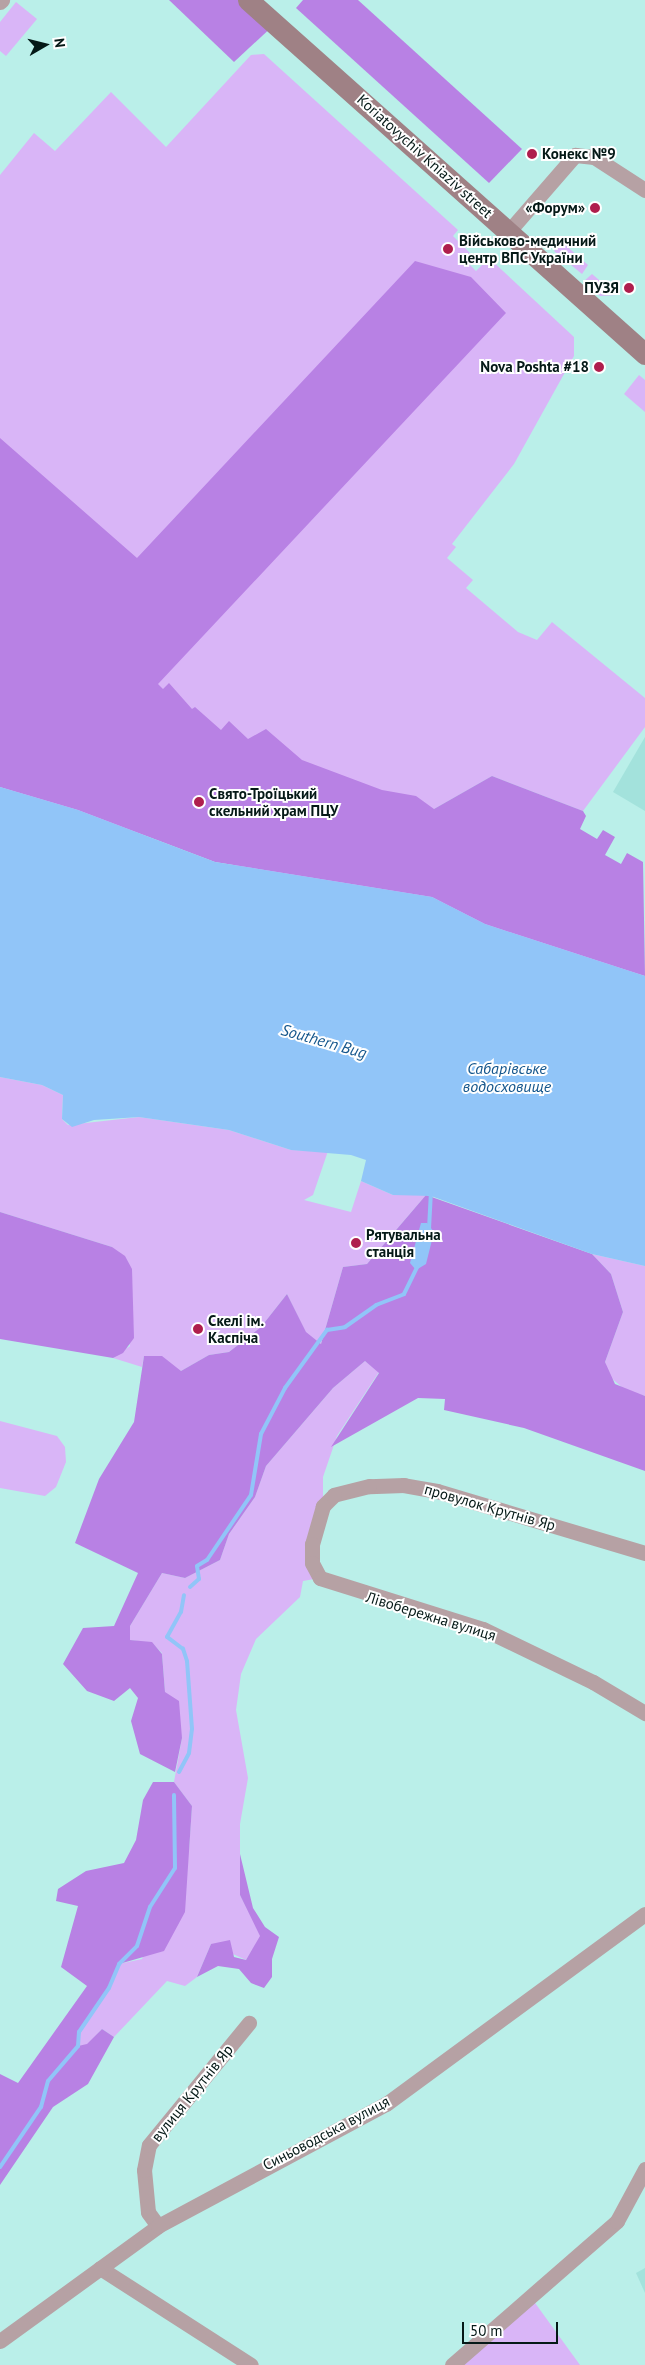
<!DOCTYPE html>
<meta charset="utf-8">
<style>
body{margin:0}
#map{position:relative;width:645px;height:2365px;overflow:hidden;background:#baefe9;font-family:"PT Sans",sans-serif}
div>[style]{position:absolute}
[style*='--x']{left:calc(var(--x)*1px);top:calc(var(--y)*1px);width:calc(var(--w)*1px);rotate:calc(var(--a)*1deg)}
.built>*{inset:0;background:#a3e2dc}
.green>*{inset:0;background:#d9b5f7}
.forest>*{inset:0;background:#b881e4}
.water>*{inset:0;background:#91c5f8}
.stream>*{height:4px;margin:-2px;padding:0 2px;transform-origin:2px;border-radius:2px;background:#91c5f8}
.minor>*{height:15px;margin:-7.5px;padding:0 7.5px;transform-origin:7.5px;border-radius:7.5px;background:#b6a1a4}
.secondary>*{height:21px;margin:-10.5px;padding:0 10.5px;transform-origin:10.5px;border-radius:10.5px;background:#9f8185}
.dots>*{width:14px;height:14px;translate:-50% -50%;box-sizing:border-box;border:2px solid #fff;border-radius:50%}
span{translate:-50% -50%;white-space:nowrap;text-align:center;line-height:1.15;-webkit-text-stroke:4px #fff;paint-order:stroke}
.poi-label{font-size:15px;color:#051917;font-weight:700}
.left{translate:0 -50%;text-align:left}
.right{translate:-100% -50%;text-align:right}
.street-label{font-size:15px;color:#051917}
.water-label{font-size:16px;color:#14568c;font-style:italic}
.north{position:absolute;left:20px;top:20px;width:50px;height:50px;-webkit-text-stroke:4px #fff;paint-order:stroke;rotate:82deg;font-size:14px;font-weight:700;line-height:20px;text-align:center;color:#051917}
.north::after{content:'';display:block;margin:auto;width:18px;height:22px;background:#051917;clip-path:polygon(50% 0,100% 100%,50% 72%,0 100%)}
.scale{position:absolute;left:462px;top:2322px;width:96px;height:22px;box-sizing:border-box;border:2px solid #051917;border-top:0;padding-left:6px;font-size:15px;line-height:18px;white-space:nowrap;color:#051917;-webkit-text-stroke:4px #fff;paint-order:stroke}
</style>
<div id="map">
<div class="built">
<i style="clip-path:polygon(645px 737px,645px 811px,613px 792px)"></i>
<i style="clip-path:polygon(645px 2268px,645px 2293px,636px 2273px)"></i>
</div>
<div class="green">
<i style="clip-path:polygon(16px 2px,37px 19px,6px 56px,0 51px,0 22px)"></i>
<i style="clip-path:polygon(264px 54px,458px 230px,453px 236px,470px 253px,464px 259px,476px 271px,489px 258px,574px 337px,574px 356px,514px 464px,452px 544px,456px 547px,447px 558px,473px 580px,466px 588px,518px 632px,537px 640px,552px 622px,645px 698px,645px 727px,583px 811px,492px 776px,434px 809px,432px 897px,645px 976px,240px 867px,0 787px,0 175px,34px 133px,55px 151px,111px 92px,166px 147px,251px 55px)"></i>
<i style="clip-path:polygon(562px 242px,588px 265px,582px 274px,554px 251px)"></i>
<i style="clip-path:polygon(592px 274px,617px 295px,600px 296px,583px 282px)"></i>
<i style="clip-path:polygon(639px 375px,645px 380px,645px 412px,624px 394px)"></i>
<i style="clip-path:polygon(0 1077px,42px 1085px,63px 1095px,62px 1119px,68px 1125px,139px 1117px,229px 1130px,291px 1150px,328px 1151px,313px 1195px,304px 1200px,351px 1212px,361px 1181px,393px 1195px,426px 1195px,367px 1264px,343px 1267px,321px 1344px,306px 1333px,287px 1294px,261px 1327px,229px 1352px,209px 1355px,181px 1371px,144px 1356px,142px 1367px,113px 1358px,130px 1346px,112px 1247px,0 1212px)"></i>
<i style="clip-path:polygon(592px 1254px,645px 1266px,645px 1396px,625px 1390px,608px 1375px,605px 1362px,623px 1312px,611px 1274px)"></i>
<i style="clip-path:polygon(365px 1361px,379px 1372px,337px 1436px,323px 1477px,323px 1506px,315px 1523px,320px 1578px,303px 1581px,300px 1597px,256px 1639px,241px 1674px,236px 1710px,248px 1778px,240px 1824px,240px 1895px,261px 1936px,246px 1960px,211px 1944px,197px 1977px,185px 1986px,167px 1981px,114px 2037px,102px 2029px,87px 2045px,78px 2046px,79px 2032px,109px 1988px,119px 1964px,142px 1959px,189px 1850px,192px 1806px,174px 1782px,182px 1738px,165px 1692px,162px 1653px,152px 1643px,130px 1640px,130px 1626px,162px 1573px,185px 1578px,220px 1560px,229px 1534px,255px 1497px,266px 1466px,333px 1388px)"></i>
<i style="clip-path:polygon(0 1421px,57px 1436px,65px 1447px,66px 1462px,56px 1487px,45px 1496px,0 1488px)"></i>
<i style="clip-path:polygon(530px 2296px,580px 2365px,455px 2365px)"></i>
</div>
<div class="forest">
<i style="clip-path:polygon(169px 0,248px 0,275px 24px,234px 62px)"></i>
<i style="clip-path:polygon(303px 0,358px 0,522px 149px,489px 183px,296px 8px)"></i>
<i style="clip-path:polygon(415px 261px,471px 277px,506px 313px,158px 684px,163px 689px,169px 683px,192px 709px,195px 707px,221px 730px,229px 721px,248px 739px,266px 729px,302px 760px,382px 790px,416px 796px,434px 809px,492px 776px,583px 811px,586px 816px,580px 829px,597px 839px,603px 830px,615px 837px,605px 855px,621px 864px,627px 853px,643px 862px,645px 976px,485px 924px,432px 897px,215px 862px,78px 810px,0 787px,0 438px,137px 558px)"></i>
<i style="clip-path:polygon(426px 1195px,592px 1254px,611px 1274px,623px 1312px,605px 1362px,615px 1384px,645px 1396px,645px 1471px,524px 1428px,444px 1410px,445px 1399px,418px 1398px,331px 1447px,379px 1373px,365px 1361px,333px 1388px,266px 1466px,255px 1497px,229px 1534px,220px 1560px,185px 1578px,162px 1573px,130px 1626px,130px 1640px,152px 1642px,162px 1654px,165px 1692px,179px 1701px,182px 1738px,175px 1772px,140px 1754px,131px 1721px,138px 1698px,130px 1688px,114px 1701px,87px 1691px,63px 1664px,83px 1628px,114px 1626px,138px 1573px,75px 1543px,99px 1479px,134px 1422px,144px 1356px,162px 1356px,181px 1371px,209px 1355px,229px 1352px,261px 1327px,287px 1294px,306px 1332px,321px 1344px,343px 1267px,367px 1264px)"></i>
<i style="clip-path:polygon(0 1212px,112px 1247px,125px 1256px,132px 1269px,134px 1338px,123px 1353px,113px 1358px,0 1339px)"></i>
<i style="clip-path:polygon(153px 1782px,174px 1782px,192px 1806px,185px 1912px,164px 1951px,119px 1964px,109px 1988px,79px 2032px,78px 2046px,87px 2044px,102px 2029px,114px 2037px,88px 2084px,53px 2107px,0 2185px,0 2074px,18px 2083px,87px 1986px,61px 1967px,78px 1906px,56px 1901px,58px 1889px,86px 1871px,124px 1863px,136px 1840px,143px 1800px)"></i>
<i style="clip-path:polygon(240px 1854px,253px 1908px,265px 1927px,279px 1937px,272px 1959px,272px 1977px,264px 1988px,251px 1983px,239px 1969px,218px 1966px,197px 1977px,211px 1944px,230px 1940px,234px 1957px,246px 1960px,260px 1936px,240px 1895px)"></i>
</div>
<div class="water">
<i style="clip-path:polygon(0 787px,78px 810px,215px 862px,432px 897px,485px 924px,645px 976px,645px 1266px,592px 1254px,431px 1196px,393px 1195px,361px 1181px,366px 1160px,351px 1155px,291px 1150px,229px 1130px,139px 1117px,94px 1120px,72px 1127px,62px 1119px,63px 1095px,42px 1085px,0 1077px)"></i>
<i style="clip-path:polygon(421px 1223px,427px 1223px,434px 1232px,426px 1264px,416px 1270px,410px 1263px)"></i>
</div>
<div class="stream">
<i style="--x:429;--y:1229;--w:38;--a:-87"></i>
<i style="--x:190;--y:1587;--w:12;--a:-42"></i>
<i style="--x:199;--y:1579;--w:13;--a:-99"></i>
<i style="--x:197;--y:1566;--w:12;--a:-31"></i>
<i style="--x:207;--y:1560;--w:78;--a:-55.9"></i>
<i style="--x:251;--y:1495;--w:62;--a:-80.7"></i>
<i style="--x:261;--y:1434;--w:52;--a:-62.4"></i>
<i style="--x:285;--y:1388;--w:72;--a:-54.1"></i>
<i style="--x:327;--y:1330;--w:18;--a:-9"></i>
<i style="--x:345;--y:1327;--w:38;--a:-35"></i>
<i style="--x:376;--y:1305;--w:30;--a:-21"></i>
<i style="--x:404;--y:1294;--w:30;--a:-64"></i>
<i style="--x:179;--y:1772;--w:21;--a:-62"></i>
<i style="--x:189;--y:1753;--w:24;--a:-83"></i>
<i style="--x:192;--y:1729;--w:68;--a:-94.2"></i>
<i style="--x:187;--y:1661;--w:13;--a:-108"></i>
<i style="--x:183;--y:1649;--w:20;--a:-143"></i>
<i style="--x:167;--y:1637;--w:29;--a:-61"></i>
<i style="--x:181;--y:1612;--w:17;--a:-80"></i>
<i style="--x:0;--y:2167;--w:73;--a:-55.7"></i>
<i style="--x:41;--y:2107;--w:27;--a:-75"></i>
<i style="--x:48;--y:2081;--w:46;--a:-49.4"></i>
<i style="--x:78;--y:2046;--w:14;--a:-86"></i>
<i style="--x:79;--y:2032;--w:53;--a:-55.7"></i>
<i style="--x:109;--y:1988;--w:26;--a:-67"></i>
<i style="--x:119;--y:1964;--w:25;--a:-45"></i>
<i style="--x:137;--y:1946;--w:41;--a:-71.6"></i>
<i style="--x:150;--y:1907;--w:46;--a:-57.3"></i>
<i style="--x:175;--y:1868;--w:73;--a:-90.8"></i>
</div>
<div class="minor">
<i style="--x:0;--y:2;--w:3;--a:-45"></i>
<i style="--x:509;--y:231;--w:101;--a:-49"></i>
<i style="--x:575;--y:155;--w:19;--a:6"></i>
<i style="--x:594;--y:157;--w:61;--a:32.9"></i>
<i style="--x:645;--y:1553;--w:217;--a:-163.4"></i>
<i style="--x:437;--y:1491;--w:34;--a:-170"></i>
<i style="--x:404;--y:1485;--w:35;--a:178"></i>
<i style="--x:369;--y:1486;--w:36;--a:166"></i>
<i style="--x:334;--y:1495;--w:16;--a:135"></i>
<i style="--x:323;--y:1506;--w:40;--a:106"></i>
<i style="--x:312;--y:1544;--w:19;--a:90"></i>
<i style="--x:312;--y:1563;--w:17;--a:62"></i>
<i style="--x:320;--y:1578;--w:171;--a:17.4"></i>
<i style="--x:483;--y:1629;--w:122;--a:25.7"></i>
<i style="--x:593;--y:1682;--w:61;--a:30.8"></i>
<i style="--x:158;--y:2226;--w:17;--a:-126"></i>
<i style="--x:148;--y:2212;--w:42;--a:-95.4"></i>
<i style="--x:144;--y:2170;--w:25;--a:-79"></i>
<i style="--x:149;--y:2145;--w:158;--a:-50.7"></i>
<i style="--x:100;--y:2268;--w:179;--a:32.7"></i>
<i style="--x:0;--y:2341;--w:195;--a:-36"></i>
<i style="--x:158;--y:2226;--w:259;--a:-28.2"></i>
<i style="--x:386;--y:2104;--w:321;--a:-36.3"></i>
<i style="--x:452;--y:2365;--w:219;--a:-41.1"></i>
<i style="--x:617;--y:2221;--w:59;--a:-61.7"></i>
</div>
<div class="secondary">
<i style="--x:248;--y:0;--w:532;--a:41.72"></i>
</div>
<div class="dots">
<i style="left:532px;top:154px;background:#af1e4d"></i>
<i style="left:595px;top:208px;background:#af1e4d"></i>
<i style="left:448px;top:249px;background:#af1e4d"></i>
<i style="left:629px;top:288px;background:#af1e4d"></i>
<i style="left:599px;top:367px;background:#af1e4d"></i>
<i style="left:199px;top:802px;background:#af1e4d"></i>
<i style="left:356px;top:1243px;background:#af1e4d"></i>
<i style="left:198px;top:1329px;background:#af1e4d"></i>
</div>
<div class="poi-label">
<span class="left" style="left:542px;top:154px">Конекс №9</span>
<span class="right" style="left:585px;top:208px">«Форум»</span>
<span class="left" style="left:459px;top:249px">Військово-медичний<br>центр ВПС України</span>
<span class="right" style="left:619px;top:288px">ПУЗЯ</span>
<span class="right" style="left:589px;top:367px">Nova Poshta #18</span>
<span class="left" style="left:209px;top:802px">Свято-Троїцький<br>скельний храм ПЦУ</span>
<span class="left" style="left:366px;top:1243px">Рятувальна<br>станція</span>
<span class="left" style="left:208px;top:1329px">Скелі ім.<br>Каспіча</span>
</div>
<div class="street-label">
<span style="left:425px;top:156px;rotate:42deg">Koriatovychiv Kniaziv street</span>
<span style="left:490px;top:1507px;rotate:16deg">провулок Крутнів Яр</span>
<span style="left:431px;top:1616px;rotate:17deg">Лівобережна вулиця</span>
<span style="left:192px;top:2093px;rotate:-51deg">вулиця Крутнів Яр</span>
<span style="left:326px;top:2133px;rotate:-28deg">Синьоводська вулиця</span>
</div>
<div class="water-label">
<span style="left:324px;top:1041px;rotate:16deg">Southern Bug</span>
<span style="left:507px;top:1077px">Сабарівське<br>водосховище</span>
</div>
<div class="north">N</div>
<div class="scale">50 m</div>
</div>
